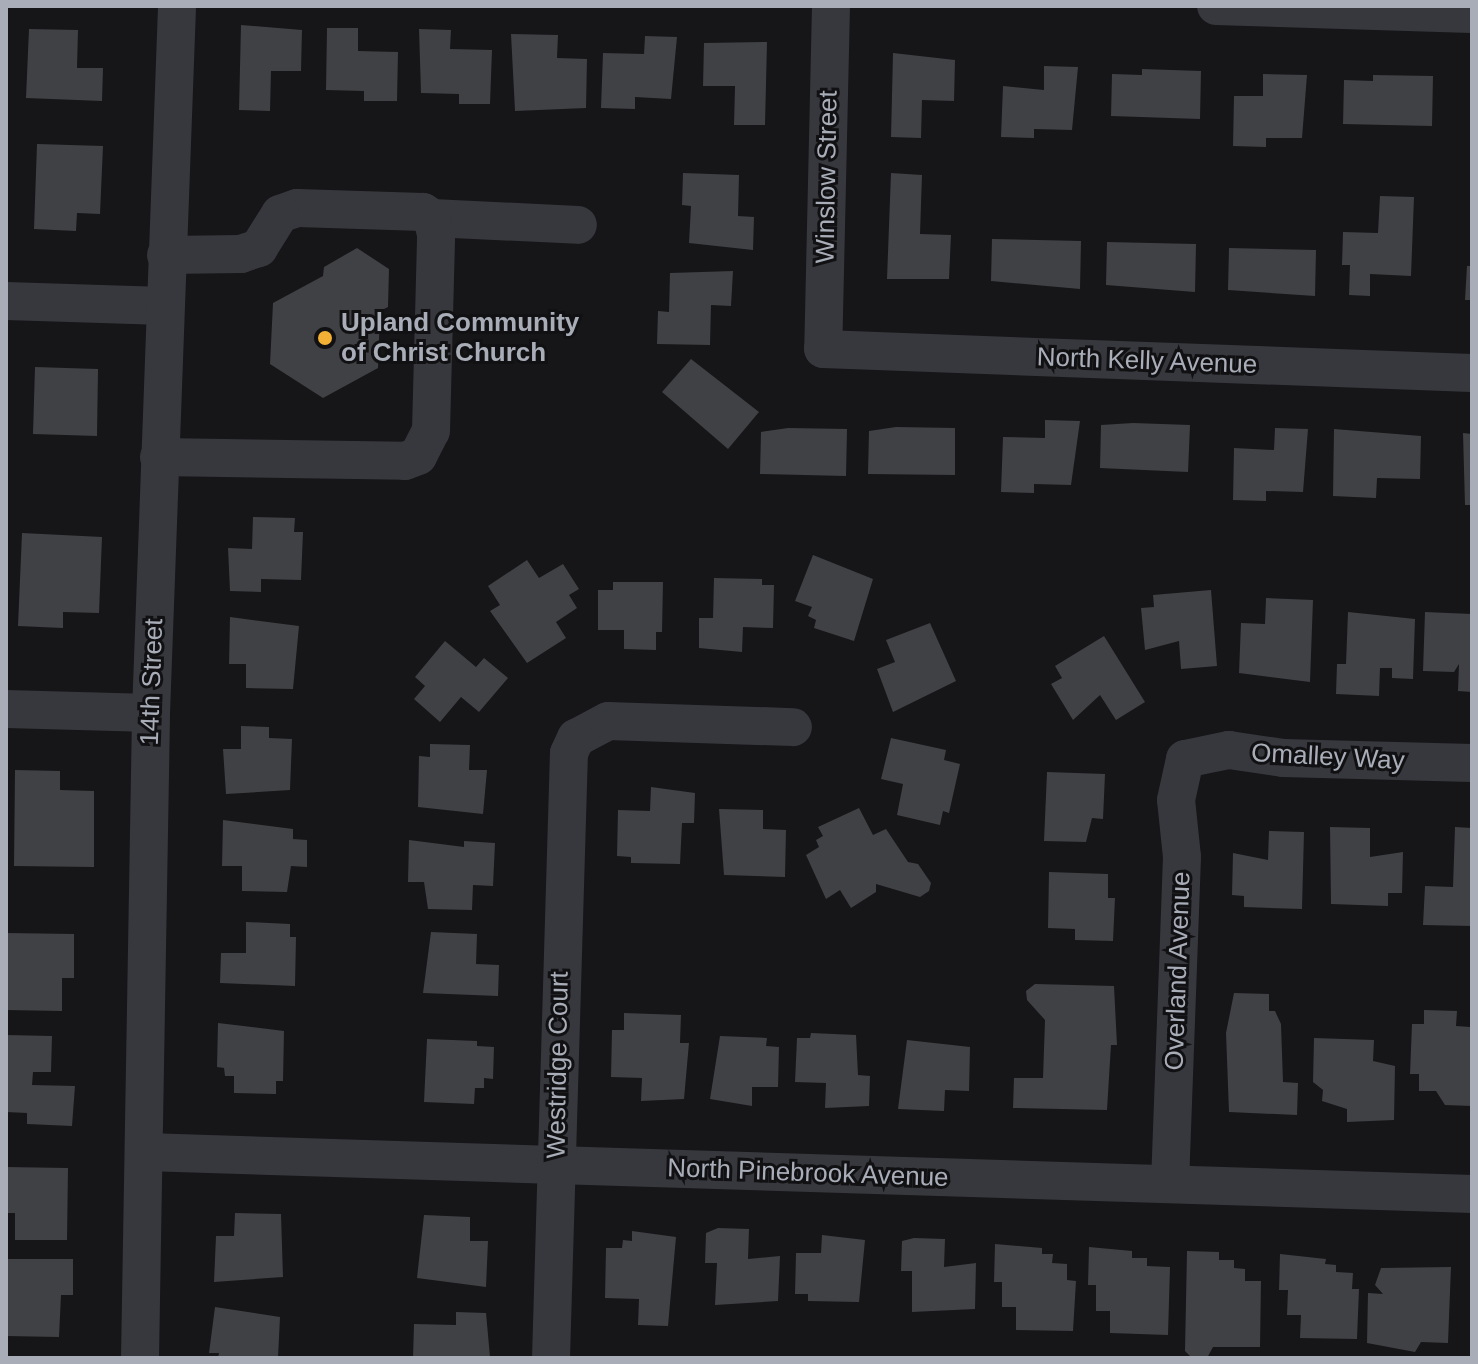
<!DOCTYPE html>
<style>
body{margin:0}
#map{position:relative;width:1478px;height:1364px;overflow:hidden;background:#161618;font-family:Helvetica,sans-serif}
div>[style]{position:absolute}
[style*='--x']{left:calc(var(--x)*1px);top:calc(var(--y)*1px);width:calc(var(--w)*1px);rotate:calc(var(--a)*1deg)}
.building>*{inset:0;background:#404145}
.minor>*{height:38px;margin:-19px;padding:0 19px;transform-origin:19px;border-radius:19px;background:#37383d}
.dots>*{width:22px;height:22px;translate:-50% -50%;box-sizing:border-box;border:4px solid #111113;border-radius:50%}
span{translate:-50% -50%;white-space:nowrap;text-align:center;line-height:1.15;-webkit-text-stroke:6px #111113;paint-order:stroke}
.street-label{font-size:26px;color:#a8adb8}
.poi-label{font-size:26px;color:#a8adb8;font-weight:700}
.left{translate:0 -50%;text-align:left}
.frame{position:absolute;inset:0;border:8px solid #a8adb8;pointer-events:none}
</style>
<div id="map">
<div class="building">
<i style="clip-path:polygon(241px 25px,302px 30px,301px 71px,271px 71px,270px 111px,239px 110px)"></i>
<i style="clip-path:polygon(327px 28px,358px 28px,358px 51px,398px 52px,397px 101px,364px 101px,364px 91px,326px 90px)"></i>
<i style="clip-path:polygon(29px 29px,78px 30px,77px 68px,103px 68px,102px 101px,26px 98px)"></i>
<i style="clip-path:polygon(419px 29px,451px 30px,450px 49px,492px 50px,490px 104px,459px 104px,459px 94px,421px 93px)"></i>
<i style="clip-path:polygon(511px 34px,558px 35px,557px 58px,587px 59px,586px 108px,515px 111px)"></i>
<i style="clip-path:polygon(645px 36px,677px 37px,671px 99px,635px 97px,635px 109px,601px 108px,603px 53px,644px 54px)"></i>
<i style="clip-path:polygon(767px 42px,765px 125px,734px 125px,735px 86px,703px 86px,704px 43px)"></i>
<i style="clip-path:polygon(893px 53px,955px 60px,954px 101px,922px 100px,921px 138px,891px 137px)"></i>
<i style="clip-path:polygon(1044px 66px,1078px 67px,1072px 130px,1034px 129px,1034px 138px,1001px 137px,1003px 86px,1044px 90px)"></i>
<i style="clip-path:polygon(1142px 69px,1201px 71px,1200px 119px,1111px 116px,1112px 74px,1142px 75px)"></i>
<i style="clip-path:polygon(1263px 74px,1307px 75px,1302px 138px,1266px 138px,1266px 147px,1233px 146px,1234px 96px,1263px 96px)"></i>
<i style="clip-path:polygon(1373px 75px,1433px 76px,1432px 126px,1343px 124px,1344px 80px,1373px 81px)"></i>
<i style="clip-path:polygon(37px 144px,103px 146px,100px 214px,77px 213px,76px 231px,34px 229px)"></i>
<i style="clip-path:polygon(683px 173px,739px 175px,738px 216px,754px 217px,753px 250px,689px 243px,691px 206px,682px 205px)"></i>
<i style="clip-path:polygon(891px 173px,922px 175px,920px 234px,951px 235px,949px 279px,887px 279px)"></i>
<i style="clip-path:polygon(1380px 196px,1414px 197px,1411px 276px,1370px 274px,1370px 296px,1349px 295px,1350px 265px,1342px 265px,1343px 232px,1378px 233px)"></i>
<i style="clip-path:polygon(992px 239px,1081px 241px,1080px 289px,991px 281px)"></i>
<i style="clip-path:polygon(1107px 242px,1196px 244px,1195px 292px,1106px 285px)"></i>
<i style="clip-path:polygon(357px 248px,389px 269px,388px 307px,380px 311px,378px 368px,323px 398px,270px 364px,273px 303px,323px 276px,324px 267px)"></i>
<i style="clip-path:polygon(1229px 248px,1316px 250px,1315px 296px,1228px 290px)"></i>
<i style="clip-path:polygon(1467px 266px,1472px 266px,1472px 300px,1465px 300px)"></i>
<i style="clip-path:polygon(733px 271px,731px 306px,711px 305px,710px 345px,657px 344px,658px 311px,669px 312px,670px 273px)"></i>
<i style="clip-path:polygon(691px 359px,759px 412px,728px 449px,662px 392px)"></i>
<i style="clip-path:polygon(35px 367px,98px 369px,97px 436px,33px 434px)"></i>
<i style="clip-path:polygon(1045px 420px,1080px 421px,1071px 485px,1034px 484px,1034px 493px,1001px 492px,1003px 437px,1045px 438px)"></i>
<i style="clip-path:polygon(1133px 423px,1190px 425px,1188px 472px,1100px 468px,1101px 425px)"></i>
<i style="clip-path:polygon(896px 427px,955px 428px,955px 475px,868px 474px,869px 431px)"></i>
<i style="clip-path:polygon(788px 428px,847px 429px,846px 476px,760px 474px,761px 432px)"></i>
<i style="clip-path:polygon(1275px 428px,1308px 429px,1303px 492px,1266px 491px,1266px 501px,1233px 500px,1234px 448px,1274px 450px)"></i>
<i style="clip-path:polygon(1334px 429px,1421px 436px,1420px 479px,1377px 478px,1376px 498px,1333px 496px)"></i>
<i style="clip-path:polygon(1463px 433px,1472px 434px,1472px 505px,1465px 505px)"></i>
<i style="clip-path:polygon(253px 517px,295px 518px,294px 532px,303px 532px,301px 580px,261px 579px,261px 592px,230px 591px,228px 548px,252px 549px)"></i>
<i style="clip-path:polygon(22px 533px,102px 537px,99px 613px,63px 612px,63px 628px,18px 626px)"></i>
<i style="clip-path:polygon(813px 555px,873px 579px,854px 641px,814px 628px,816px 620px,808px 616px,812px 607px,795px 601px)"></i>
<i style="clip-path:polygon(527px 560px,539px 578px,563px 564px,579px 589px,569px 595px,577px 608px,556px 622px,566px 638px,527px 663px,490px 611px,500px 605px,488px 586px)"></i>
<i style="clip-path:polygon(714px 578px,762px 579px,762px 585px,774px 585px,773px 628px,743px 627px,742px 652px,699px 648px,699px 618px,713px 618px)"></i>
<i style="clip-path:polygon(613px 582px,663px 582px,662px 632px,656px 632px,656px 650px,624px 649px,624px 630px,598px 630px,598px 590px,613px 590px)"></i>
<i style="clip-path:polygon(1211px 590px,1217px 666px,1181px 669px,1179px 641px,1145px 650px,1141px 608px,1154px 607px,1153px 595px)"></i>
<i style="clip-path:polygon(1266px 598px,1313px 600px,1310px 682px,1239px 673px,1241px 623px,1265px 624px)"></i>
<i style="clip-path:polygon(1348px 612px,1415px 619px,1413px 679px,1392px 678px,1392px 668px,1380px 668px,1379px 696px,1336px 694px,1337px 664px,1346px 664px)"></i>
<i style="clip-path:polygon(1425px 612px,1472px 614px,1472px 692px,1458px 691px,1459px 664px,1454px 672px,1423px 671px)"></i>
<i style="clip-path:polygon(230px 617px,299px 626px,293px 689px,246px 688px,246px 664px,229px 664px)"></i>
<i style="clip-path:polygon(930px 623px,956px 681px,893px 712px,877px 669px,895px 662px,886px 640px)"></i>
<i style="clip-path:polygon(1104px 636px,1145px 702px,1116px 720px,1100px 695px,1073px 720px,1051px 684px,1062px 678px,1055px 666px)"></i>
<i style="clip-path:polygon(445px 641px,476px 667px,484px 658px,508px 678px,479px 712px,461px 697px,440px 722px,414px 699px,425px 686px,415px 677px)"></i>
<i style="clip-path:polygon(241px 726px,269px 727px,269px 738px,292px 739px,290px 790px,226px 794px,223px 749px,241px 749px)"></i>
<i style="clip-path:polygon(891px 738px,946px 750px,944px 760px,960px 764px,949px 813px,943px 811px,940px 825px,897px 815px,903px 784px,881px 779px)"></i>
<i style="clip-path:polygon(430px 744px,470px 745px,469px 770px,487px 770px,483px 814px,418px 807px,419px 756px,430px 757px)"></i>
<i style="clip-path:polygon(15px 770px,60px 771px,60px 790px,94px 791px,94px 867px,14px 866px)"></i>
<i style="clip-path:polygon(1047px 772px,1105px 774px,1103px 819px,1092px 818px,1086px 842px,1044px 841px)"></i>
<i style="clip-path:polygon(651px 787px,695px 793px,694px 823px,682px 823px,680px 864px,631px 863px,631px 857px,617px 856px,618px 810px,650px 811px)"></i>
<i style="clip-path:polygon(859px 808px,873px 835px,886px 829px,908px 862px,918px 864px,931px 883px,929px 891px,920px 897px,876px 884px,876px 892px,851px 908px,840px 890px,826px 899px,806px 855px,819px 847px,816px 840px,823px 836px,818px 827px)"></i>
<i style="clip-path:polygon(719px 809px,763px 810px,763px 829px,786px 830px,785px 877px,724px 875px)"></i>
<i style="clip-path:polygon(223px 820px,293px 829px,293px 839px,307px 840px,307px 867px,291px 866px,287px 892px,242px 891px,242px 866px,222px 866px)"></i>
<i style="clip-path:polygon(1330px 827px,1370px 828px,1370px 857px,1403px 852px,1402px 893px,1388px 893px,1388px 906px,1331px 904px)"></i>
<i style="clip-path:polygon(1455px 827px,1472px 828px,1472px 926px,1423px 925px,1425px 886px,1453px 887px)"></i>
<i style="clip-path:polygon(1269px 831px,1304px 832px,1302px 909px,1244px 907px,1244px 896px,1232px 895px,1233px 853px,1268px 860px)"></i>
<i style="clip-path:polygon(409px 840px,464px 847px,464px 841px,495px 843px,493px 886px,473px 885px,472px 910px,428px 909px,424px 882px,408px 882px)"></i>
<i style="clip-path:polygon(1049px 872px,1108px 874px,1108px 898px,1115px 898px,1113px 941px,1075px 940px,1075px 929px,1048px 928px)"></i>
<i style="clip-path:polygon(246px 922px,290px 924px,290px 937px,296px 937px,295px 986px,220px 983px,221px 953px,246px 953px)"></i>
<i style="clip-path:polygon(431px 932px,477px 934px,476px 964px,499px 965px,498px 996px,423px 993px)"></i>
<i style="clip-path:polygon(6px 933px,74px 934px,74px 978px,62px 978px,62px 1011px,6px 1010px)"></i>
<i style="clip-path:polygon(1035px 984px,1114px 986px,1117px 1045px,1111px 1045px,1107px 1110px,1013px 1108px,1014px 1078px,1043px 1078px,1045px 1020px,1027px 1000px,1026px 991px)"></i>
<i style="clip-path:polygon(1234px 993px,1269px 994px,1269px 1011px,1275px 1011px,1281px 1024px,1283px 1082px,1298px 1083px,1297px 1115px,1229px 1112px,1226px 1033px)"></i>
<i style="clip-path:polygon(1424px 1010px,1457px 1011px,1456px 1026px,1470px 1027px,1472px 1106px,1445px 1105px,1436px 1091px,1419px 1091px,1419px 1074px,1410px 1074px,1412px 1024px,1424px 1024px)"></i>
<i style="clip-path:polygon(624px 1013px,681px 1015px,680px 1043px,689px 1043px,684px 1099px,641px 1101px,642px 1078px,611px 1077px,612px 1030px,624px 1030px)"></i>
<i style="clip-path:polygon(218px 1023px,284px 1031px,283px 1081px,276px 1081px,276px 1094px,234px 1093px,234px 1076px,225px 1076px,224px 1068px,217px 1067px)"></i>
<i style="clip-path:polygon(811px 1033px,856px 1035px,858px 1075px,870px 1076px,869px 1106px,825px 1108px,826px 1083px,795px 1082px,797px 1038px,810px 1038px)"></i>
<i style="clip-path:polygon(6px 1035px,52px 1036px,51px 1072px,33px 1072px,32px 1085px,75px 1086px,72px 1126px,27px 1124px,27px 1113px,6px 1112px)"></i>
<i style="clip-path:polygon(720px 1036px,767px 1038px,766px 1046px,779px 1047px,778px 1087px,752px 1087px,752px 1106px,710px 1099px)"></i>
<i style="clip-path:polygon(1314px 1038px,1374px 1040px,1373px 1061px,1395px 1066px,1394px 1120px,1347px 1122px,1347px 1109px,1322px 1101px,1323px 1090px,1313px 1082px)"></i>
<i style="clip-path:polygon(427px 1039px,477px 1041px,477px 1046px,494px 1047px,493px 1079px,484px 1078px,484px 1088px,475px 1088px,474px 1104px,424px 1102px)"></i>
<i style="clip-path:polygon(907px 1040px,970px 1047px,969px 1091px,945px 1090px,944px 1111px,898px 1109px)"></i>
<i style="clip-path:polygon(6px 1167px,68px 1168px,67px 1240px,15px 1240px,15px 1213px,6px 1213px)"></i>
<i style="clip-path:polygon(235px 1213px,281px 1214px,283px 1277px,214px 1282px,216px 1236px,234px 1236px)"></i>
<i style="clip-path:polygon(424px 1215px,470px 1217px,470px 1241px,488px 1241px,486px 1287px,417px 1278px)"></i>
<i style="clip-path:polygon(718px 1228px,749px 1229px,748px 1259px,780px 1256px,778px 1301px,715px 1305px,717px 1263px,705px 1263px,706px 1233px)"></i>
<i style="clip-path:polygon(632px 1231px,676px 1237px,668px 1326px,638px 1325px,639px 1299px,605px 1298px,606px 1248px,622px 1248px,623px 1240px,632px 1241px)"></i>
<i style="clip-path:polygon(822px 1235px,865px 1240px,859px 1302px,808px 1301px,808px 1294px,795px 1294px,796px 1253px,821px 1253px)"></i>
<i style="clip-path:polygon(914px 1238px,945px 1239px,944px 1267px,976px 1263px,975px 1309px,912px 1312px,912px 1271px,901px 1271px,902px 1241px)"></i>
<i style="clip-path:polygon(995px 1244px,1042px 1248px,1042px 1254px,1053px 1254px,1052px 1263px,1067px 1264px,1067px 1280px,1076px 1281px,1073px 1331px,1016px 1330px,1016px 1307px,1002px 1307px,1002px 1282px,994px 1282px)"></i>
<i style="clip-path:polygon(1089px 1247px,1132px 1251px,1132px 1258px,1147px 1258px,1147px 1266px,1170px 1267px,1168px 1335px,1110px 1333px,1110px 1311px,1096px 1311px,1096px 1285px,1088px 1285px)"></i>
<i style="clip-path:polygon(1187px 1251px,1219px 1252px,1219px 1260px,1234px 1260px,1234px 1268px,1245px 1269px,1245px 1281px,1261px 1281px,1260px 1347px,1213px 1347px,1207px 1358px,1192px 1358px,1185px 1351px)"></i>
<i style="clip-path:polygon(1280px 1254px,1326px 1259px,1325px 1264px,1336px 1265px,1336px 1272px,1353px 1273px,1352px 1289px,1359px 1289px,1357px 1339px,1300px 1338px,1301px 1315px,1287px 1315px,1288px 1290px,1279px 1290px)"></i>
<i style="clip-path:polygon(6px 1259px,73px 1259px,73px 1295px,61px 1295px,59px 1337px,6px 1336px)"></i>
<i style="clip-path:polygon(1451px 1267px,1448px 1343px,1421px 1342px,1415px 1352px,1367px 1343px,1368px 1293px,1383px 1294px,1375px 1285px,1381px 1268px)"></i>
<i style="clip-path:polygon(215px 1307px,280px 1317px,278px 1358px,218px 1358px,219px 1353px,209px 1353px)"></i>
<i style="clip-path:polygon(456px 1312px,486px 1313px,490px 1357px,413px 1358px,414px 1324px,456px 1325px)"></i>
</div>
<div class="minor">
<i style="--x:831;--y:6;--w:343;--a:91.3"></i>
<i style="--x:823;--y:349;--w:649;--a:2.12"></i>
<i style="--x:1216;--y:6;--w:256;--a:1.8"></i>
<i style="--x:432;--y:218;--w:146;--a:2.7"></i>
<i style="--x:6;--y:301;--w:159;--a:1.8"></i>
<i style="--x:159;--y:457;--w:246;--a:0.9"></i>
<i style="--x:405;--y:461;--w:14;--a:-21"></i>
<i style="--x:418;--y:456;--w:28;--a:-63"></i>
<i style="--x:431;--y:431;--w:197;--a:-88.5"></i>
<i style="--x:436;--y:234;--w:16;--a:-104"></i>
<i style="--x:432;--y:218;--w:11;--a:-146"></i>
<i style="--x:423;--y:212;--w:126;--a:-178.2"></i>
<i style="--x:297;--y:208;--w:18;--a:161"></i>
<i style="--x:280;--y:214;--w:40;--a:122"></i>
<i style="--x:259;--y:248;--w:19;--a:162"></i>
<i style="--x:241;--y:254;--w:75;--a:179.2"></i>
<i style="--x:6;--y:709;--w:145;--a:1.6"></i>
<i style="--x:145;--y:1152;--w:1328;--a:1.81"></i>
<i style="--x:1170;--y:1184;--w:327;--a:-87.9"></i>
<i style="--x:1182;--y:857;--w:57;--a:-96"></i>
<i style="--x:1176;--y:800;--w:42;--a:-77.6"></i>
<i style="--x:1185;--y:759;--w:45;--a:-11.6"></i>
<i style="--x:1229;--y:750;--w:55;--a:8.4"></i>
<i style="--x:1283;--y:758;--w:189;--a:1.5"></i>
<i style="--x:140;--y:1358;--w:645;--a:-89.02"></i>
<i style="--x:151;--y:713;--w:707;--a:-87.89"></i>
<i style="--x:551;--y:1358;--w:605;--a:-88.3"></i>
<i style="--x:569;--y:753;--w:17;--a:-65"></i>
<i style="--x:576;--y:738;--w:36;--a:-28"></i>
<i style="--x:608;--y:721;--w:185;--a:1.9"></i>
</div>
<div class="dots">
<i style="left:325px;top:338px;background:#f2b134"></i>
</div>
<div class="street-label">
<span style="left:827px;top:177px;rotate:-89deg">Winslow Street</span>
<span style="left:1147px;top:361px;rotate:2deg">North Kelly Avenue</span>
<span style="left:152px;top:682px;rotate:-88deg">14th Street</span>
<span style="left:1328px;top:757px;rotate:3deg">Omalley Way</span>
<span style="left:1178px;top:971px;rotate:-88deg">Overland Avenue</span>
<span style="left:558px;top:1065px;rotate:-89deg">Westridge Court</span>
<span style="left:808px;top:1173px;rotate:2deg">North Pinebrook Avenue</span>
</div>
<div class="poi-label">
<span class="left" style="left:341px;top:338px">Upland Community<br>of Christ Church</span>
</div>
<div class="frame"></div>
</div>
